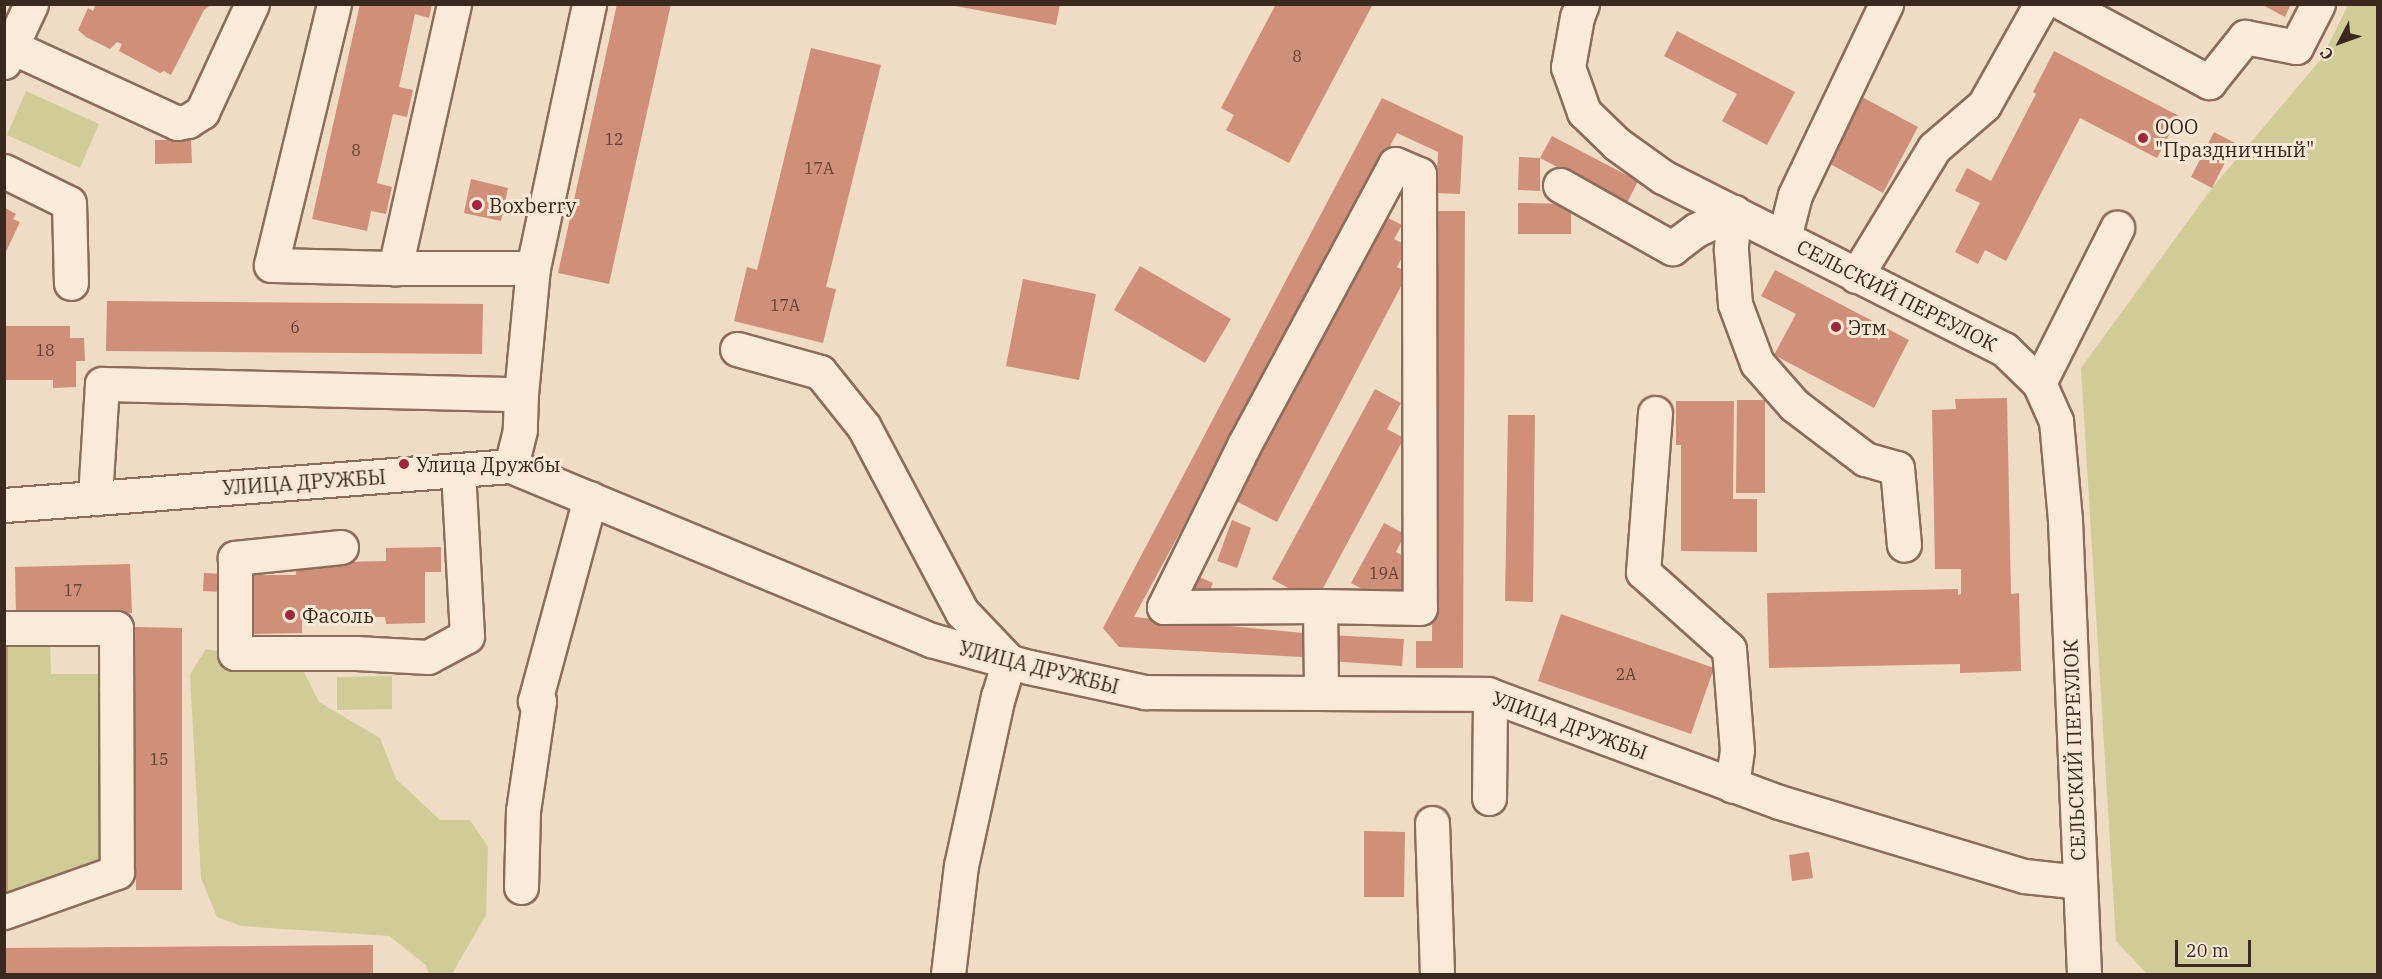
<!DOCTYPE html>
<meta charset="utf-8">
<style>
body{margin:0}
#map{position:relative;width:2382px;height:979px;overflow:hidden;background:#f0dcc5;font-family:"IBM Plex Serif",serif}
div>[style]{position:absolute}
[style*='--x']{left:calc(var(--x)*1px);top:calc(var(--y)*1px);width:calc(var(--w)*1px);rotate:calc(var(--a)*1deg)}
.green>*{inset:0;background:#cfcc98}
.building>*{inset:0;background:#d08f79}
.roads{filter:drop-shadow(2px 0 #8c6c5a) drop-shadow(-2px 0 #8c6c5a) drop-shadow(0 2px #8c6c5a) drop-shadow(0 -2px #8c6c5a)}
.minor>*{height:33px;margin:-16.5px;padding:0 16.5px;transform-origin:16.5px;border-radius:16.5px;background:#faebd9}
.dots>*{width:16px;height:16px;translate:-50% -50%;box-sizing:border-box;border:3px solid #f7e7d5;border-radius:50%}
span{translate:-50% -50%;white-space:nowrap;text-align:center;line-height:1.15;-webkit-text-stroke:6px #f7e7d5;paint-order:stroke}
.number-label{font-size:16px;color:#604235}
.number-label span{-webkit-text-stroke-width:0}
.poi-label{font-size:20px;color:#3b281e}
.left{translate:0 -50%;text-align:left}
.street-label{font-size:20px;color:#3b281e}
.frame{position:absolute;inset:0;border:6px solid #3b281e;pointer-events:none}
.north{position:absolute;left:2310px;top:12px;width:60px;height:60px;-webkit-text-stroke:4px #f7e7d5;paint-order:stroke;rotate:229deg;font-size:16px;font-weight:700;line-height:24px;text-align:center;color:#3b281e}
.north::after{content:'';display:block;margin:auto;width:21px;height:27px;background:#3b281e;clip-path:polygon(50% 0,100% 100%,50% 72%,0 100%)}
.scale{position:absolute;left:2175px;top:940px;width:76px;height:27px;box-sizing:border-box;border:3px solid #3b281e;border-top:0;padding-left:8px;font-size:18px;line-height:21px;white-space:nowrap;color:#3b281e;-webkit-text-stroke:4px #f7e7d5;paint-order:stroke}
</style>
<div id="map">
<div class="green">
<i style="clip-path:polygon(2348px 5px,2377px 5px,2377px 974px,2147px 974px,2116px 941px,2081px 368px,2212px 188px,2322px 58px)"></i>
<i style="clip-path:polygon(26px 91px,99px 124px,80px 168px,7px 135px)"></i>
<i style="clip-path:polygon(8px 639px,50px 639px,51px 674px,105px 674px,106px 866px,8px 902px)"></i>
<i style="clip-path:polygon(206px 649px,300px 664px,319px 702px,380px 738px,396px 779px,440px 820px,470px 820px,488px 847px,486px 915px,452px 974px,429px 974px,426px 965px,389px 936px,241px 926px,217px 917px,201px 878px,190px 674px)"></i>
<i style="clip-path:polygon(392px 676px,392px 709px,337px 710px,337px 677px)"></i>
</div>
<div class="building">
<i style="clip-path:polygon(96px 4px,212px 4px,204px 10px,171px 75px,164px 71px,160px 73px,119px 51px,122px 44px,117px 42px,110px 49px,86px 37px,78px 30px,88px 8px,93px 11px)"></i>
<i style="clip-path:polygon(360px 4px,432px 4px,429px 18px,415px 14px,399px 87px,413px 90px,407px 117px,393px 114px,377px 183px,392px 187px,386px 214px,371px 211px,367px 231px,312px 219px)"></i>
<i style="clip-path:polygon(617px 4px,671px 4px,609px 284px,558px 273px)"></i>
<i style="clip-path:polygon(945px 4px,1060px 4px,1056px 25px)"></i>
<i style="clip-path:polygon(1276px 4px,1373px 4px,1289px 163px,1226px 130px,1234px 115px,1221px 108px)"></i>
<i style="clip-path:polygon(2261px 4px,2291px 4px,2285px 17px)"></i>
<i style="clip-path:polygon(1677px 31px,1795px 92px,1767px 145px,1722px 121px,1737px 94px,1664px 56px)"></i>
<i style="clip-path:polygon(811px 48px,881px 65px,826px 287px,836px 289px,823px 343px,734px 321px,747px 267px,757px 270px)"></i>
<i style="clip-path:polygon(2054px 51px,2179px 116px,2157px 158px,2080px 118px,2006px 261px,1985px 250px,1978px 264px,1955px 252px,1980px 203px,1955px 191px,1967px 168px,1991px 181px,2036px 94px,2033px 92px)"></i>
<i style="clip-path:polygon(1849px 90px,1918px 127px,1883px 193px,1814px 155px)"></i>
<i style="clip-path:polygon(1382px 98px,1463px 136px,1460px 194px,1436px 193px,1438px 152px,1397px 133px,1134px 617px,1304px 633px,1302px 657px,1119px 647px,1103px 628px)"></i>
<i style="clip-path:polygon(2214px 132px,2235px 143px,2212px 188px,2191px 177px)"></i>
<i style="clip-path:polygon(1552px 136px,1638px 181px,1627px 203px,1540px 158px)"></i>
<i style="clip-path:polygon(155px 140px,191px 140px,192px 163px,155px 164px)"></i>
<i style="clip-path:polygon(1519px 157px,1540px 158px,1540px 191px,1518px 190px)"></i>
<i style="clip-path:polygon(471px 179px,508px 188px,501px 221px,464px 213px)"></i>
<i style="clip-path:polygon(1518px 203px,1571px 204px,1571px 234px,1518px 234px)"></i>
<i style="clip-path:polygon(5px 208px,16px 214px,13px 219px,20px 222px,5px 254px)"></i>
<i style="clip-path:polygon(1434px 211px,1465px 211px,1463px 668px,1416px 668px,1416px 641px,1432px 641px)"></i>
<i style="clip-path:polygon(1380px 214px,1402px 225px,1394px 239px,1408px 246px,1397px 267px,1408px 273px,1277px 522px,1230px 498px)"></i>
<i style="clip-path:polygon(1140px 266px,1231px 319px,1205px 363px,1114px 310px)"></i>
<i style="clip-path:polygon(1775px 270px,1909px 340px,1874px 408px,1774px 355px,1796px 314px,1761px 296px)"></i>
<i style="clip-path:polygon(1023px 279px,1096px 294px,1079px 380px,1006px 366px)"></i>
<i style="clip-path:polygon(107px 301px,483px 304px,482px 354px,106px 351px)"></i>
<i style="clip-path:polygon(4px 326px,70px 326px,70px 338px,84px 338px,85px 361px,76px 361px,76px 387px,53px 388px,53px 380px,4px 380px)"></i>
<i style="clip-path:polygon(1375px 389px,1401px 403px,1387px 429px,1404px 438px,1315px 603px,1272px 579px)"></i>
<i style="clip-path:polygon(2007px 398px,2011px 594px,2019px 593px,2021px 671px,1960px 673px,1960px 664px,1769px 668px,1767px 593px,1958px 589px,1958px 595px,1961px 594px,1961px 569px,1935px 569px,1932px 410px,1956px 409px,1955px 399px)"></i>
<i style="clip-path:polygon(1737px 400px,1765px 400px,1765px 493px,1736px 493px)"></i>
<i style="clip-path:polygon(1676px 401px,1734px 401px,1733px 499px,1757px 499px,1757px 552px,1681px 551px,1681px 445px,1676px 445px)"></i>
<i style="clip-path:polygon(1508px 415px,1535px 415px,1533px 602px,1505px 601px)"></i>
<i style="clip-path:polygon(1232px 520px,1251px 528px,1237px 568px,1217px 561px)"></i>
<i style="clip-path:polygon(1384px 523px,1405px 534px,1396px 552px,1417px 563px,1394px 606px,1351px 583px)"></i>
<i style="clip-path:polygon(441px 547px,441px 572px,425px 572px,425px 623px,386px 624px,385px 617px,302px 618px,302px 633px,251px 634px,250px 575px,296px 575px,295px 563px,386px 561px,386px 548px)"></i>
<i style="clip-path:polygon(130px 564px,132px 613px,16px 615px,15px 567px)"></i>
<i style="clip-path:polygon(204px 573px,225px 574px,224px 592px,203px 591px)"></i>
<i style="clip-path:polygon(1193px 574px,1213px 583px,1207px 597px,1187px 588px)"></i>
<i style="clip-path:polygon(1561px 614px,1714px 668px,1691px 734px,1538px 681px)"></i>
<i style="clip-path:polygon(135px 627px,182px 628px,182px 890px,136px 890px)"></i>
<i style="clip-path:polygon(1330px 635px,1404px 639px,1402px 666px,1329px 661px)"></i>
<i style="clip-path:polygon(4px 639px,8px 639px,8px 902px,4px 902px)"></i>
<i style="clip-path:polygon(1364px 831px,1405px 832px,1404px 897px,1364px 897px)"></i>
<i style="clip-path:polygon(1809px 852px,1813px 878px,1792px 881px,1789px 855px)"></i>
<i style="clip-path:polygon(373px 945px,373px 974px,5px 974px,5px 948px)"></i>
</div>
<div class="roads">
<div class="minor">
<i style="--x:334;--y:4;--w:268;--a:103.6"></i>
<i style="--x:271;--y:265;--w:124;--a:1.4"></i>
<i style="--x:454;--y:4;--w:271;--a:102.6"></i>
<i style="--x:395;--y:268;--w:138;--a:0"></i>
<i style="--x:1582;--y:4;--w:14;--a:111"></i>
<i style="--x:1577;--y:17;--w:51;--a:100.2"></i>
<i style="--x:1568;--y:67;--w:48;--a:70.4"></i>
<i style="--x:1584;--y:112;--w:46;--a:44.1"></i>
<i style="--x:1617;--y:144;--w:57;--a:35.7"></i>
<i style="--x:1663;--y:177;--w:382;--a:26.8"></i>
<i style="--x:2004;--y:349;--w:49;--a:44.2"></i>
<i style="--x:2039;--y:383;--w:42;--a:65.9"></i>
<i style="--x:2056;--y:421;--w:99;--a:84.8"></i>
<i style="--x:2065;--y:520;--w:454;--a:87.6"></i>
<i style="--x:2064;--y:4;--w:165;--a:28.3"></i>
<i style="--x:2209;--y:82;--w:58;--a:-51.3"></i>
<i style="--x:2245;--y:37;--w:52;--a:11.1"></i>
<i style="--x:2296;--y:47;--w:48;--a:-62.9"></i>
<i style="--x:12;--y:47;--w:182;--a:24.7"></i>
<i style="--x:177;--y:123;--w:11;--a:-10"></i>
<i style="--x:188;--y:121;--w:17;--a:-33"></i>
<i style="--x:202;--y:112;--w:119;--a:-65.2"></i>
<i style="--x:4;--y:62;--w:64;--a:-65"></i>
<i style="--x:4;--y:171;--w:72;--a:26.2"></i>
<i style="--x:69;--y:203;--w:80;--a:88.6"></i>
<i style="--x:1560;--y:185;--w:129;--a:29.4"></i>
<i style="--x:1672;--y:248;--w:30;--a:-37"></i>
<i style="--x:1696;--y:230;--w:42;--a:-25.3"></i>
<i style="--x:1734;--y:212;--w:38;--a:95"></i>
<i style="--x:1731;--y:250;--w:54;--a:85.8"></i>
<i style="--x:1735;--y:304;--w:63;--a:69.6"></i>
<i style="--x:1757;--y:363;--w:56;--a:48.6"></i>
<i style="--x:1794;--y:405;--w:89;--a:37.3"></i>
<i style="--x:1865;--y:459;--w:33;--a:16"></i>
<i style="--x:1897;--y:468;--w:77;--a:84.8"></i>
<i style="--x:1784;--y:238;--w:44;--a:-75.7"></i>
<i style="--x:1795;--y:195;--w:212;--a:-64.5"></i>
<i style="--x:1856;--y:276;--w:150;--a:-58.6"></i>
<i style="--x:1934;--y:148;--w:66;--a:-40.7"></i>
<i style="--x:1984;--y:105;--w:116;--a:-60.6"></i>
<i style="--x:737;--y:349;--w:86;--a:15.5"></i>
<i style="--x:820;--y:372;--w:70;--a:51.3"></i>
<i style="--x:864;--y:427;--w:209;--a:62.1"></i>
<i style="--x:962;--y:612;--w:68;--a:46.2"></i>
<i style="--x:1009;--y:661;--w:37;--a:107"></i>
<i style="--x:998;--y:696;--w:173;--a:102.3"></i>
<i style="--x:961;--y:865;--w:110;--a:96.8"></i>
<i style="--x:2039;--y:383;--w:174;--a:-63.3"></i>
<i style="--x:521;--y:394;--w:127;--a:-84.6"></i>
<i style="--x:533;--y:268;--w:270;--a:-78"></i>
<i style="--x:1655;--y:413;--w:159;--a:94.3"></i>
<i style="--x:1643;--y:572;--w:115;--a:41.8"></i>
<i style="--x:1729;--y:649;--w:101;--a:85.5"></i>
<i style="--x:1737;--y:750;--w:36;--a:98"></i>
<i style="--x:95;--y:498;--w:114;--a:-86.5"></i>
<i style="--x:102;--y:384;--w:419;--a:1.4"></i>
<i style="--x:521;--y:394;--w:36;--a:92"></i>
<i style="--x:520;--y:430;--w:37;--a:104"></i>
<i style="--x:4;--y:505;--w:508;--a:-4.4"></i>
<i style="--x:511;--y:466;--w:455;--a:22.5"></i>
<i style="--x:931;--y:640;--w:102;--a:15.4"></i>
<i style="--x:1029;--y:667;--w:119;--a:12.2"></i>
<i style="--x:1145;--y:692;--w:342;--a:0.3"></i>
<i style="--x:1487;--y:694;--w:311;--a:20.3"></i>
<i style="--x:1779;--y:802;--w:256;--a:16.8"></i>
<i style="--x:2024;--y:876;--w:56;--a:6.1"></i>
<i style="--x:341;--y:547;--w:107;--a:174.1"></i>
<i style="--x:235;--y:558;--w:95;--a:90"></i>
<i style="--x:235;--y:653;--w:121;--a:0"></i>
<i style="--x:356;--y:653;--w:72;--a:3.2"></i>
<i style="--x:428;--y:657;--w:44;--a:-28.3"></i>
<i style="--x:467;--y:636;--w:166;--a:-93.1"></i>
<i style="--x:1320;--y:606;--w:156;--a:179.6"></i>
<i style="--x:1164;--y:607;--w:181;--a:-63.7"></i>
<i style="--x:1244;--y:445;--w:319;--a:-61.7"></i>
<i style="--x:1395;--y:164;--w:26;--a:23"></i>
<i style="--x:1419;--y:174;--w:434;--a:89.9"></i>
<i style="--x:1420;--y:608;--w:100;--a:-178.9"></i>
<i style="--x:1320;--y:606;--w:87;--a:89.3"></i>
<i style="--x:4;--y:628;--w:112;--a:0"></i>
<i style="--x:116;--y:628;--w:244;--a:89.8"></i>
<i style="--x:117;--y:872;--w:120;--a:160.5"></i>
<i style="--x:1489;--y:798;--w:103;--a:-89.4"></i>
<i style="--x:1432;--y:823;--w:151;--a:88.1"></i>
<i style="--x:521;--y:887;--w:76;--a:-88.5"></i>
<i style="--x:523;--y:811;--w:111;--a:-81.7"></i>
<i style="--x:539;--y:701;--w:4;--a:180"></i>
<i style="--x:535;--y:701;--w:210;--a:-74.8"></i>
</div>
</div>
<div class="dots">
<i style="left:2143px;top:138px;background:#9e273b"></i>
<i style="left:477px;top:205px;background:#9e273b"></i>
<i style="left:1836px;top:327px;background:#9e273b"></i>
<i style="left:404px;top:464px;background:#9e273b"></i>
<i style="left:290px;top:615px;background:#9e273b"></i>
</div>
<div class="number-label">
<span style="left:1297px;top:56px">8</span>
<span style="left:614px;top:139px">12</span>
<span style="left:356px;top:150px">8</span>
<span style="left:819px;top:168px">17А</span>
<span style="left:785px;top:305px">17А</span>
<span style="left:295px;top:327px">6</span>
<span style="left:45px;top:350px">18</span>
<span style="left:1384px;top:573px">19А</span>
<span style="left:73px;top:590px">17</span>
<span style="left:1626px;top:674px">2А</span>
<span style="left:159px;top:759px">15</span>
</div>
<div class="poi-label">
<span class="left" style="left:2155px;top:138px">ООО<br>"Праздничный"</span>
<span class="left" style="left:489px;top:205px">Boxberry</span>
<span class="left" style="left:1848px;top:327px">Этм</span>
<span class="left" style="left:416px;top:464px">Улица Дружбы</span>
<span class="left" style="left:302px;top:615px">Фасоль</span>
</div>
<div class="street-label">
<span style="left:1897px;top:295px;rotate:27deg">СЕЛЬСКИЙ ПЕРЕУЛОК</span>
<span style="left:304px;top:482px;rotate:-4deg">УЛИЦА ДРУЖБЫ</span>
<span style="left:1039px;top:667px;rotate:14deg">УЛИЦА ДРУЖБЫ</span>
<span style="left:1570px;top:725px;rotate:20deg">УЛИЦА ДРУЖБЫ</span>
<span style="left:2074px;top:750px;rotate:-92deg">СЕЛЬСКИЙ ПЕРЕУЛОК</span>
</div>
<div class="frame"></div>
<div class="north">С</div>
<div class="scale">20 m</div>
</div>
